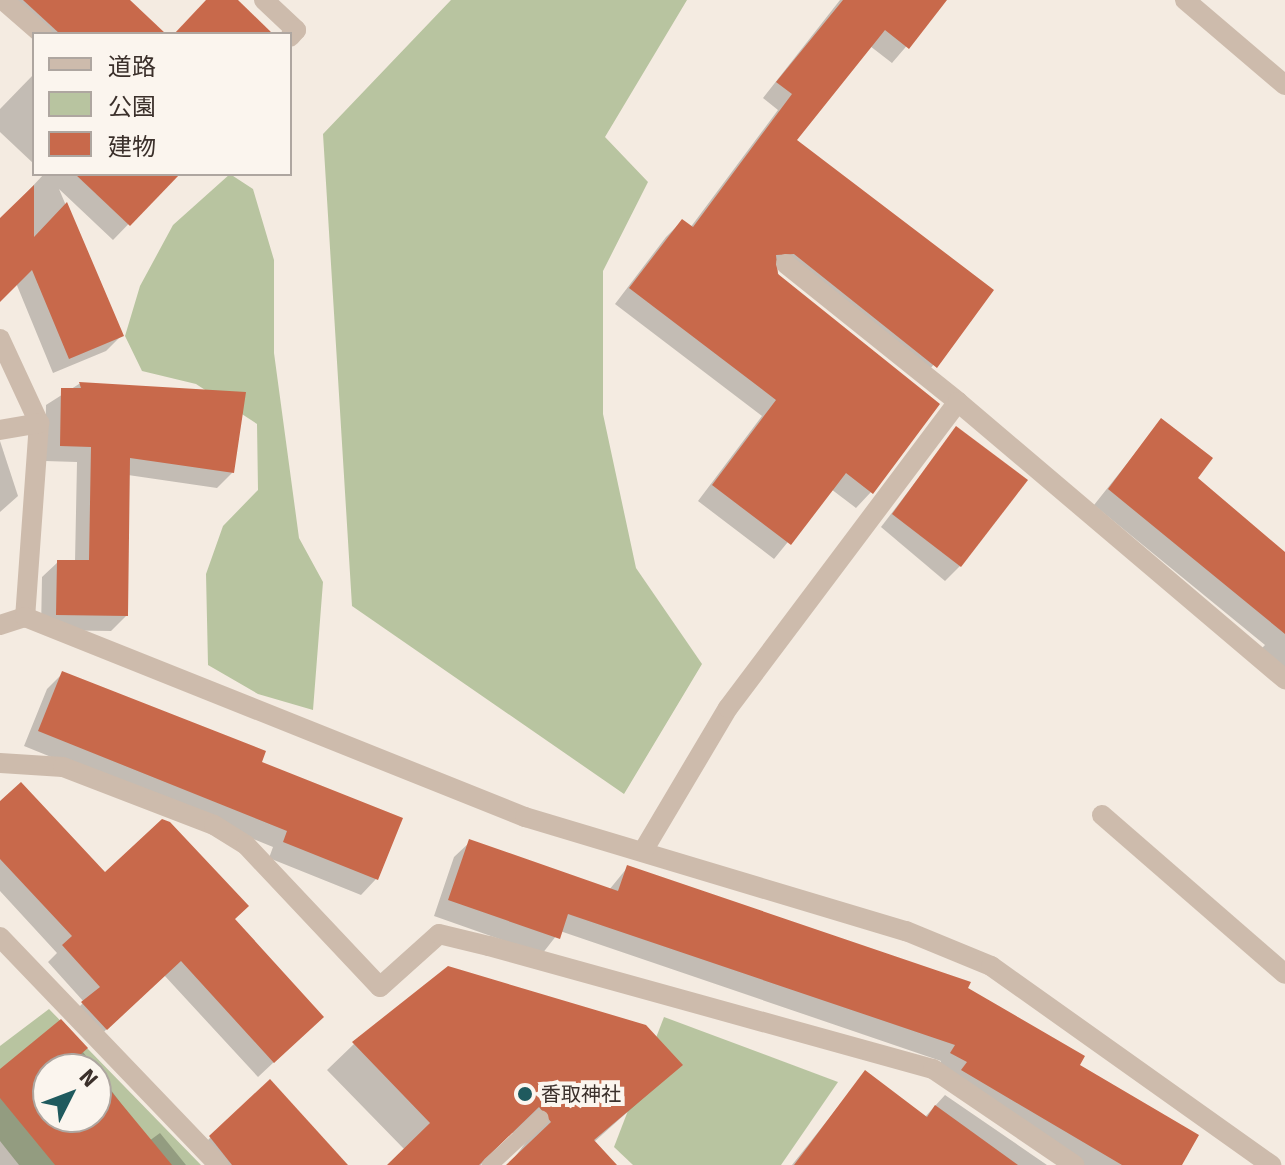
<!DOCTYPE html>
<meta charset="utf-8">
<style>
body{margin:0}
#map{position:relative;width:1285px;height:1165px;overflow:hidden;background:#f4ebe1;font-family:Signika,"Noto Sans JP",sans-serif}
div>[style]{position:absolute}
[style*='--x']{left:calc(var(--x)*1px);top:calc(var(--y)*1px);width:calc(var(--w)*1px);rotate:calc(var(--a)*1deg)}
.green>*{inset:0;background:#b8c4a0}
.shadow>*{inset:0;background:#0003}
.building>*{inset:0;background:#c8694b}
.service>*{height:16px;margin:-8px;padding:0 8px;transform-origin:8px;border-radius:8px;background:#cdbbac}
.minor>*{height:20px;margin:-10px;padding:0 10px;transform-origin:10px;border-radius:10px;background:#cdbbac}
.dots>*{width:22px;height:22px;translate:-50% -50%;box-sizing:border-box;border:4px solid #fbf5ee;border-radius:50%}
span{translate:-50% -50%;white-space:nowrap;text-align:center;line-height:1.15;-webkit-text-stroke:8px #fbf5ee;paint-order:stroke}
.poi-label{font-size:20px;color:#3b302b}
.left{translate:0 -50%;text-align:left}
.legend{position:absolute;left:32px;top:32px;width:260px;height:144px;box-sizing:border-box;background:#fbf5ee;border:2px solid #aea6a0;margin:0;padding:10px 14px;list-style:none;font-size:24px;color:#3b302b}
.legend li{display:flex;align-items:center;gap:16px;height:40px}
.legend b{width:40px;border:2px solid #aea6a0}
.north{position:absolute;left:32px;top:1053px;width:80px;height:80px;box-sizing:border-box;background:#fbf5ee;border:2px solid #aea6a0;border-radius:50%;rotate:48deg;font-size:22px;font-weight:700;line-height:32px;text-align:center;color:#3b302b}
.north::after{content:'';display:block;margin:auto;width:28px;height:36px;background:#1f5a5e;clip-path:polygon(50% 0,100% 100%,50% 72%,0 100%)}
</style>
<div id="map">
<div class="green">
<i style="clip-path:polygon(451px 0,687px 0,605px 137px,648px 182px,603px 271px,603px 414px,636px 568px,702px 664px,624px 794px,352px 606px,323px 134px)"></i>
<i style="clip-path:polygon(230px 174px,253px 189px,274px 260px,274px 353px,299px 538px,323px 582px,313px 710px,258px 694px,208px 665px,206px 574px,223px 526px,258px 490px,257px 424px,196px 384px,142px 371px,125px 336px,140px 286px,173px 225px)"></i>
<i style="clip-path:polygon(evenodd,49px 1009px,201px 1165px,19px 1165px,0 1141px,0 1046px,49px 1009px,48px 1069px,96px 1069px,96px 1117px,48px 1117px,48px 1069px)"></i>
<i style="clip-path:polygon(664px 1017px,838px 1082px,781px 1165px,633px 1165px,614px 1147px)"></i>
</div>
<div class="shadow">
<i style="clip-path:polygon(6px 0,127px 0,163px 34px,34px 34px)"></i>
<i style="clip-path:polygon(840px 0,946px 0,892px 63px,870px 46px,794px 140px,991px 291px,920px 382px,775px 266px,871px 492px,856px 508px,831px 489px,774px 559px,698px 501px,762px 416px,615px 304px,666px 237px,682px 221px,690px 228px,778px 110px,763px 98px)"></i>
<i style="clip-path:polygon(34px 74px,34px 164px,0 132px,0 109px)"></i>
<i style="clip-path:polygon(44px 174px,175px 176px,113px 240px,59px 189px,121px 336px,106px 351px,53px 373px,16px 283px,0 299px,0 221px)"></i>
<i style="clip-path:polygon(79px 384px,244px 393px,233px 472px,217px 488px,128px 475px,126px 616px,111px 631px,41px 630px,42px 577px,58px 562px,75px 562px,77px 462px,45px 461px,46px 405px)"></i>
<i style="clip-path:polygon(1161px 421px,1195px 478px,1285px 555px,1285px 672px,1259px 651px,1265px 645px,1094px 505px)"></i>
<i style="clip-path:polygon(957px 428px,960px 566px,945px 581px,881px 527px)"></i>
<i style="clip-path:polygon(0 441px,18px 496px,0 512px)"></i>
<i style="clip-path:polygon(63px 673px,259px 763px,376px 879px,361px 895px,269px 858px,273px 847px,24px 746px,47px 689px)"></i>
<i style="clip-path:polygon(0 804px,105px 875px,306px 1032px,258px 1077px,164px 975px,91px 1044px,67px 1019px,84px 1002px,48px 962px,57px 953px,0 891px)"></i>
<i style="clip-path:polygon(470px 842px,609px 890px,627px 868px,966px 989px,1077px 1065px,1180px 1165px,1059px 1165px,936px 1069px,941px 1061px,560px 931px,542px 954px,434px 916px,454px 857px)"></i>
<i style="clip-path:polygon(60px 1022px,96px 1069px,48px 1069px,48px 1117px,96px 1117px,96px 1070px,149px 1141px,160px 1133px,186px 1165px,0 1165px,0 1072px)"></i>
<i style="clip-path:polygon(354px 1044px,680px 1065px,594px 1142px,614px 1165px,509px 1165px,526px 1142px,511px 1132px,481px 1165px,390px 1165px,405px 1150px,327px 1070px)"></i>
<i style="clip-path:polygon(865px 1073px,925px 1117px,945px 1095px,1047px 1165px,792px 1165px)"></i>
<i style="clip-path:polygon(221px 1127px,345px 1165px,206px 1165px,195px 1153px)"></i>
</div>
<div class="building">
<i style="clip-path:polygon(23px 0,130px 0,166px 34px,60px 34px)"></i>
<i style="clip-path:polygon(206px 0,238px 0,273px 34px,174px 34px)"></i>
<i style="clip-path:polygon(843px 0,947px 0,909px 49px,885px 30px,797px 140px,994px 290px,937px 368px,794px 254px,776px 255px,778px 274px,940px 404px,873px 494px,846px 473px,791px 545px,712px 485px,776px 400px,629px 288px,682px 219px,693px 227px,792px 94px,776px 82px)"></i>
<i style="clip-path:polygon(75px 174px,180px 174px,130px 226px)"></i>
<i style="clip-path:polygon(34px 185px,34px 237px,67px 202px,124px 336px,69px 359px,32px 270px,0 302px,0 218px)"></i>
<i style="clip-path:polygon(79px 382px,246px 392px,234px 473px,130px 458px,128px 616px,56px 615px,57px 560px,89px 560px,91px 447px,60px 446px,61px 388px,81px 388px)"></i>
<i style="clip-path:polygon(1161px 418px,1213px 458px,1198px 478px,1285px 552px,1285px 634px,1108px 489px)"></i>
<i style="clip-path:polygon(956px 426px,1028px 480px,961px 567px,892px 514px)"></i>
<i style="clip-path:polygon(62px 671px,266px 751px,262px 762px,403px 818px,378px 880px,283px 842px,287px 831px,38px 731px)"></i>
<i style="clip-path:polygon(21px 782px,105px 872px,162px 819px,170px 822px,249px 906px,235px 919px,324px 1017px,274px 1063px,181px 961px,107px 1030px,81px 1002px,100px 987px,62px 945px,72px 936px,0 859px,0 801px)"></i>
<i style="clip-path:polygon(469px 839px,618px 891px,627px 865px,971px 982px,968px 988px,1085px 1056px,1080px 1065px,1199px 1135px,1182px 1165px,1122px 1165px,961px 1070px,967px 1062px,950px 1053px,955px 1045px,568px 914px,560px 939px,448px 900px)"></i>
<i style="clip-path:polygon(448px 966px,646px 1025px,683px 1065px,594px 1140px,617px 1165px,506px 1165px,551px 1122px,539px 1107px,479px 1165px,387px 1165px,430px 1123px,352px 1042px)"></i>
<i style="clip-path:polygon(61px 1019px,88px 1048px,81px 1054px,93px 1069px,48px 1069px,48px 1117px,96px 1117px,96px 1073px,172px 1165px,55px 1165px,0 1098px,0 1069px)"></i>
<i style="clip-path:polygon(865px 1070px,927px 1117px,935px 1105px,1018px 1165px,794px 1165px)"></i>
<i style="clip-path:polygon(270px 1079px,348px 1165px,232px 1165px,209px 1136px)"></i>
</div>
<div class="service">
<i style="--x:490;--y:1165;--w:69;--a:-42.7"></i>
</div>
<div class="minor">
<i style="--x:3;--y:0;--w:52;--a:41.1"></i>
<i style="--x:264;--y:0;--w:44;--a:43.2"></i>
<i style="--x:296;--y:30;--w:9;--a:131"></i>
<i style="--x:1185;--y:0;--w:131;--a:40.4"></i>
<i style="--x:786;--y:264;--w:221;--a:38.7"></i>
<i style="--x:0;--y:339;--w:93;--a:65.1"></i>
<i style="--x:39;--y:423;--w:195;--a:94.1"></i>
<i style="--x:0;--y:430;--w:40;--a:-10"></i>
<i style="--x:0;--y:625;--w:26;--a:-18"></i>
<i style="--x:25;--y:617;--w:539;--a:21.8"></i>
<i style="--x:525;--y:817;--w:398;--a:16.7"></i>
<i style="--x:906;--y:931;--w:92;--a:22.4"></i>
<i style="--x:991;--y:966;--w:344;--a:35.4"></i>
<i style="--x:0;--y:763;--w:63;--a:3.6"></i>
<i style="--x:63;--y:767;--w:162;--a:21"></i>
<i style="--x:214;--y:825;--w:38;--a:32"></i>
<i style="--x:246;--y:845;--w:195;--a:46.7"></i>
<i style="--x:380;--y:987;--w:79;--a:-41.9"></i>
<i style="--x:439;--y:934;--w:51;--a:13.5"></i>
<i style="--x:489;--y:946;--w:461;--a:15.5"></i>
<i style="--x:933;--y:1069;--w:171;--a:34.2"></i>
<i style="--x:1102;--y:815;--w:242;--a:41"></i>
<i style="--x:643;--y:851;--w:166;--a:-59.3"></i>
<i style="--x:728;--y:708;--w:383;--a:-53.1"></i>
<i style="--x:958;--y:402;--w:429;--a:40.3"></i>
<i style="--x:0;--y:937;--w:316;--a:46.2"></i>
</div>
<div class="dots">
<i style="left:525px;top:1094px;background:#1f5a5e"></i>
</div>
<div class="poi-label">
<span class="left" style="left:541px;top:1094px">香取神社</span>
</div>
<ul class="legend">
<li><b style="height:10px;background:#cdbbac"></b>道路</li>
<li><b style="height:22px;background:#b8c4a0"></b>公園</li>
<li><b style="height:22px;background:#c8694b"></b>建物</li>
</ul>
<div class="north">N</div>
</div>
